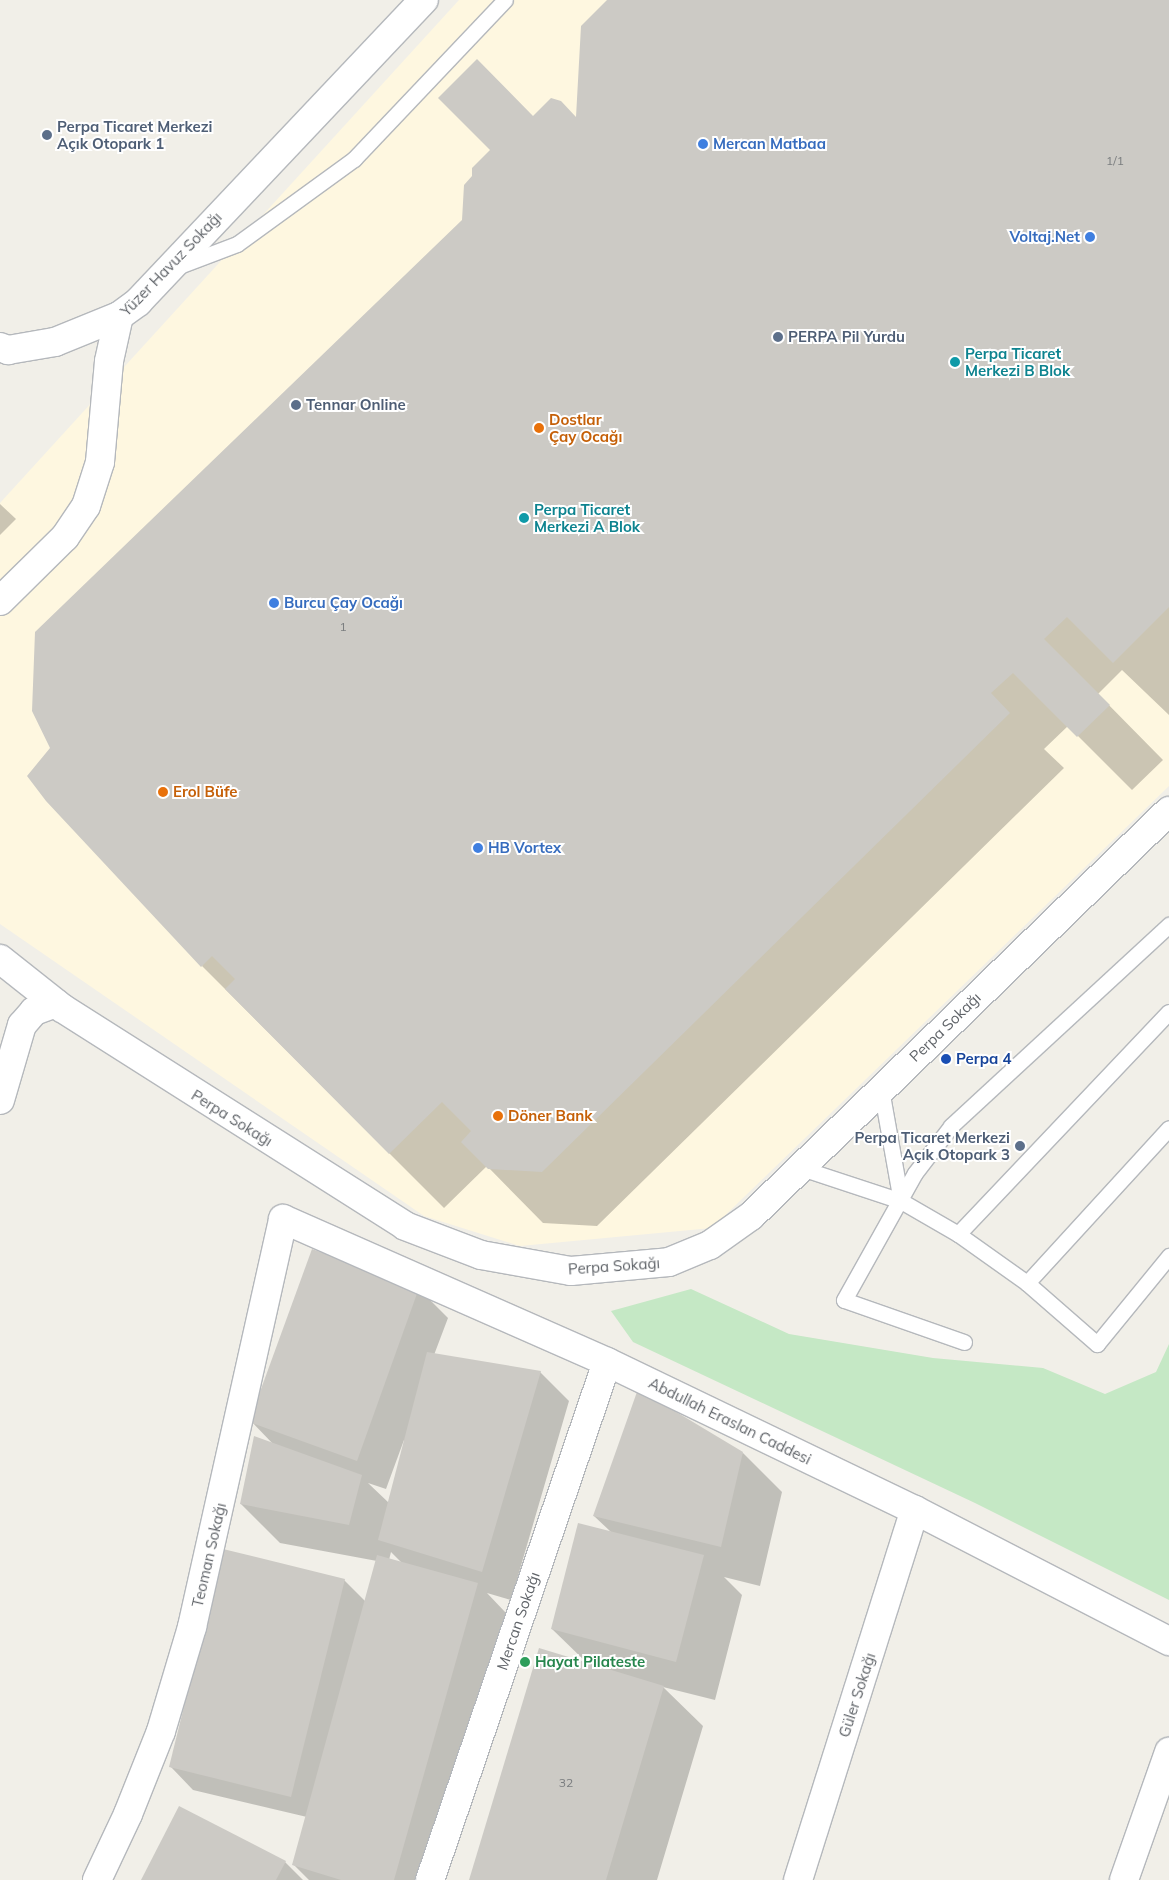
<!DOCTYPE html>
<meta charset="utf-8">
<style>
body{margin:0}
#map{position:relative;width:1169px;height:1880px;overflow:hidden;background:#f1efe8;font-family:Mulish,sans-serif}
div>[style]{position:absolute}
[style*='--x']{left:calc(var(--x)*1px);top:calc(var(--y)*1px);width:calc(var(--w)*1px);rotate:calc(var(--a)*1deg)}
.commercial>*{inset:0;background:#fef7e0}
.green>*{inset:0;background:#c5e8c5}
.shadow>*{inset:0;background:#0003}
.building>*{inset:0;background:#cccac5}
.roads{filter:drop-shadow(1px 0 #b5b8bc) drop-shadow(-1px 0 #b5b8bc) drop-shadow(0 1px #b5b8bc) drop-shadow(0 -1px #b5b8bc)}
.lane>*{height:15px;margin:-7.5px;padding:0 7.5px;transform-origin:7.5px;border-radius:7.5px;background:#fff}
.street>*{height:28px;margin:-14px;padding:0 14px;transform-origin:14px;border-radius:14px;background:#fff}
.secondary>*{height:28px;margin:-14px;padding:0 14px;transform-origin:14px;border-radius:14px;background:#fff}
.dots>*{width:14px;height:14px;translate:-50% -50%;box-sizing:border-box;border:2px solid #fff;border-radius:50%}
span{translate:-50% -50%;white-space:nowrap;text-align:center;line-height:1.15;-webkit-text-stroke:4px #fff;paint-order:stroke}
.number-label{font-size:12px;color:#7a7d7f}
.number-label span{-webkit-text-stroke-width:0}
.service-label{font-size:15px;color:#4e5e75;font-weight:700}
.left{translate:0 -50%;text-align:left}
.right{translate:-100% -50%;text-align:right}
.shop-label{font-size:15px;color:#366cbe;font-weight:700}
.street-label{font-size:15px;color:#5f6368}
.culture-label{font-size:15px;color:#0d838f;font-weight:700}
.food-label{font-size:15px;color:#c56008;font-weight:700}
.transit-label{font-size:15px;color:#164399;font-weight:700}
.leisure-label{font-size:15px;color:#27864d;font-weight:700}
</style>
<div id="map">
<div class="commercial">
<i style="clip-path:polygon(459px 0,1169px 0,1169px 786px,712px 1228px,520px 1246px,424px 1216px,0 924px,0 503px)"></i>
</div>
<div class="green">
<i style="clip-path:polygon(691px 1289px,789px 1334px,933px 1358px,1043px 1368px,1105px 1394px,1156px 1372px,1169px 1344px,1169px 1600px,975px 1503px,633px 1342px,611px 1311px)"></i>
</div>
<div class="shadow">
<i style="clip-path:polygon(609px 0,1169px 0,1169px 715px,1122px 670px,1098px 694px,1163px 760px,1132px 790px,1068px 726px,1044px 749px,1064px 768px,597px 1226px,543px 1223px,487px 1166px,444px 1208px,202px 966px,463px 221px,534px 117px,577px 119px)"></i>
<i style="clip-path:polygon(0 504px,16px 519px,0 535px)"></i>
<i style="clip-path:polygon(evenodd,419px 1289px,448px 1318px,434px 1355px,540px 1372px,569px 1401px,511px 1600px,487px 1593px,506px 1613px,431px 1880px,309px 1880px,294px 1865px,307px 1817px,193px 1790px,171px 1767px,344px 1580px,366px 1602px,377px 1561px,280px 1543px,241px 1504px,274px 1445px,251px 1421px,419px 1289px,404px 1440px,406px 1440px,389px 1503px,368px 1483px,386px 1489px,404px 1440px,419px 1289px,391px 1552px,403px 1564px,389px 1560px,391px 1552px)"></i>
<i style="clip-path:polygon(743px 1453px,782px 1492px,760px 1586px,724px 1577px,742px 1595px,715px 1700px,663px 1687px,703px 1726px,657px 1880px,470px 1880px,588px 1664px,552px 1629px,611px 1532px,594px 1516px)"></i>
<i style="clip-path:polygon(180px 1808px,285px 1862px,303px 1880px,142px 1880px)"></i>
</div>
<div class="building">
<i style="clip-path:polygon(607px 0,1169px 0,1169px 607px,1113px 663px,1067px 617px,1044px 639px,1110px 705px,1077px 737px,1013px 673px,991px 693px,1010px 713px,542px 1172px,488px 1169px,461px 1142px,471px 1131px,442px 1102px,389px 1154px,225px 989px,235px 979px,212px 956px,201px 967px,46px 801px,27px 776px,50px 748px,32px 711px,35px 632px,462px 220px,464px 185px,472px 176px,472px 168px,490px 150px,438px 98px,477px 59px,533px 116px,551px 98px,561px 101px,576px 117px,581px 26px)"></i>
<i style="clip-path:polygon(312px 1249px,419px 1288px,357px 1461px,249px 1422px)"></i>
<i style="clip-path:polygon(427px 1352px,541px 1371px,482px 1572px,378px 1540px)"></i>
<i style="clip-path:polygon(638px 1389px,743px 1452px,721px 1547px,593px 1516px)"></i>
<i style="clip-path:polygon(254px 1436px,362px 1475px,349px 1525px,240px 1504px)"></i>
<i style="clip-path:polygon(578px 1523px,704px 1555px,676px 1662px,551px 1629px)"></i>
<i style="clip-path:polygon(223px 1549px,345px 1579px,291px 1797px,169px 1767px)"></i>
<i style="clip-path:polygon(377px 1555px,478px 1583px,394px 1880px,341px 1880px,292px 1865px)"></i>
<i style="clip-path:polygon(539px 1648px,664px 1686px,606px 1880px,469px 1880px)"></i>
<i style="clip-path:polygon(179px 1806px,286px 1861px,276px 1880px,141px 1880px)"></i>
</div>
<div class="roads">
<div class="lane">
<i style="--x:179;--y:266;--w:62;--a:-20.8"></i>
<i style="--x:237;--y:244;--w:145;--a:-36"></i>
<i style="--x:354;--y:159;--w:219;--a:-46.5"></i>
<i style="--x:881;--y:1089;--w:114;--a:79.9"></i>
<i style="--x:801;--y:1168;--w:105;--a:18.3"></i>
<i style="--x:901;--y:1201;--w:66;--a:30.1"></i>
<i style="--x:958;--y:1234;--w:85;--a:35.4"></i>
<i style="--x:1027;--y:1283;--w:93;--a:41.1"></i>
<i style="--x:1097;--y:1344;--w:114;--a:-50.7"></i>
<i style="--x:958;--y:1234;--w:306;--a:-46.5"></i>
<i style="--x:1027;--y:1283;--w:210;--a:-47.5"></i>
<i style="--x:964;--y:1342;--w:127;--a:-160.7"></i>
<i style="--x:844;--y:1300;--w:145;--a:-60.8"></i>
<i style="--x:915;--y:1173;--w:59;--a:-52.5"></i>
<i style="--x:951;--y:1126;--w:297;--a:-42.7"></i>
</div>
<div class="street">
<i style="--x:0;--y:347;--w:9;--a:21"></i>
<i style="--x:8;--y:350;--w:48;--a:-9.7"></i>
<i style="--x:55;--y:342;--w:69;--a:-22.1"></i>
<i style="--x:119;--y:316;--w:24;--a:-36"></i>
<i style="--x:138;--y:302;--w:416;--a:-46.6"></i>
<i style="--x:0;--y:601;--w:91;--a:-44.6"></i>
<i style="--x:65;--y:537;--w:37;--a:-56"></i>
<i style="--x:86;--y:506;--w:46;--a:-72.3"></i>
<i style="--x:100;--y:462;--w:101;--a:-84.9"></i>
<i style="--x:109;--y:361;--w:46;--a:-77.5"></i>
<i style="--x:0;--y:959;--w:79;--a:38.3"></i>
<i style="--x:62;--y:1008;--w:406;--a:32.4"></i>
<i style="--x:405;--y:1226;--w:81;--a:20.9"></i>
<i style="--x:481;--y:1255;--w:91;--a:10.1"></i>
<i style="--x:571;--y:1271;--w:98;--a:-5.2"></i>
<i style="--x:669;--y:1262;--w:44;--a:-22.5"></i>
<i style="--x:710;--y:1245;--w:50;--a:-35.3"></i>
<i style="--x:751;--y:1216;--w:582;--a:-44.1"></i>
<i style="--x:97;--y:1880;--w:73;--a:-64.8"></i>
<i style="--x:128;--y:1814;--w:89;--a:-68.3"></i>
<i style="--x:161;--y:1731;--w:109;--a:-73.4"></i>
<i style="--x:192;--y:1627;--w:418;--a:-77.4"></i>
<i style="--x:430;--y:1880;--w:547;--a:-71.13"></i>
<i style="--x:798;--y:1880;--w:388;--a:-72.5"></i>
<i style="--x:1124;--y:1880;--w:136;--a:-70.6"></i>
</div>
<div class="secondary">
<i style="--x:0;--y:1100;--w:78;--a:-73.7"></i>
<i style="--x:22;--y:1025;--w:18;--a:-49"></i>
<i style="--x:34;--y:1011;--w:23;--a:-20"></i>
<i style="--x:283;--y:1219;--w:354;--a:23.8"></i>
<i style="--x:607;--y:1362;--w:342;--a:25.7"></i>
<i style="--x:915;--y:1510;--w:286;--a:27.3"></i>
</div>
</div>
<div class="dots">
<i style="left:47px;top:135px;background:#5c6f8a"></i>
<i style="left:703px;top:144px;background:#3f7fe0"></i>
<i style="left:1090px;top:237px;background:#3f7fe0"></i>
<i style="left:778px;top:337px;background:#5c6f8a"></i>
<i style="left:955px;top:362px;background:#0f9aa8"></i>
<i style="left:296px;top:405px;background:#5c6f8a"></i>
<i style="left:539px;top:428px;background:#e8710a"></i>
<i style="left:524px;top:518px;background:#0f9aa8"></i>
<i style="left:274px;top:603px;background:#3f7fe0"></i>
<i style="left:163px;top:792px;background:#e8710a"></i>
<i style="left:478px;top:848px;background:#3f7fe0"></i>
<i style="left:946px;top:1059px;background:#1a4fb4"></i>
<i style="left:498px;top:1116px;background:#e8710a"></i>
<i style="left:1020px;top:1146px;background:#5c6f8a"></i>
<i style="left:525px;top:1662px;background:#2e9e5b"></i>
</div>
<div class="number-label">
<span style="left:1115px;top:161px">1/1</span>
<span style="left:343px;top:627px">1</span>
<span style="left:566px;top:1783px">32</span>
</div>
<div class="service-label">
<span class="left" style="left:57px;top:135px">Perpa Ticaret Merkezi<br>Açık Otopark 1</span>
<span class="left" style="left:788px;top:337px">PERPA Pil Yurdu</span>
<span class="left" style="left:306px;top:405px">Tennar Online</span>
<span class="right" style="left:1010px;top:1146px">Perpa Ticaret Merkezi<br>Açık Otopark 3</span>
</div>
<div class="shop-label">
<span class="left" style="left:713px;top:144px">Mercan Matbaa</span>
<span class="right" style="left:1080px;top:237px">Voltaj.Net</span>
<span class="left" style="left:284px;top:603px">Burcu Çay Ocağı</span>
<span class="left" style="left:488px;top:848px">HB Vortex</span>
</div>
<div class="street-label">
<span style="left:171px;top:264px;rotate:-46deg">Yüzer Havuz Sokağı</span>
<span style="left:945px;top:1027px;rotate:-44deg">Perpa Sokağı</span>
<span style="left:232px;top:1118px;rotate:32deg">Perpa Sokağı</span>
<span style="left:614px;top:1266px;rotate:-4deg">Perpa Sokağı</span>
<span style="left:730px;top:1421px;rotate:26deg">Abdullah Eraslan Caddesi</span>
<span style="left:209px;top:1555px;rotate:-77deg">Teoman Sokağı</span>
<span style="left:518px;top:1621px;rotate:-71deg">Mercan Sokağı</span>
<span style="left:857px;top:1695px;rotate:-72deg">Güler Sokağı</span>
</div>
<div class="culture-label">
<span class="left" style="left:965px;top:362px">Perpa Ticaret<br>Merkezi B Blok</span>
<span class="left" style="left:534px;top:518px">Perpa Ticaret<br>Merkezi A Blok</span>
</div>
<div class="food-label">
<span class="left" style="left:549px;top:428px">Dostlar<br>Çay Ocağı</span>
<span class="left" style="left:173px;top:792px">Erol Büfe</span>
<span class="left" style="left:508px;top:1116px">Döner Bank</span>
</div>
<div class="transit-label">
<span class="left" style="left:956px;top:1059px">Perpa 4</span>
</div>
<div class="leisure-label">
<span class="left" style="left:535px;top:1662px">Hayat Pilateste</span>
</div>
</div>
